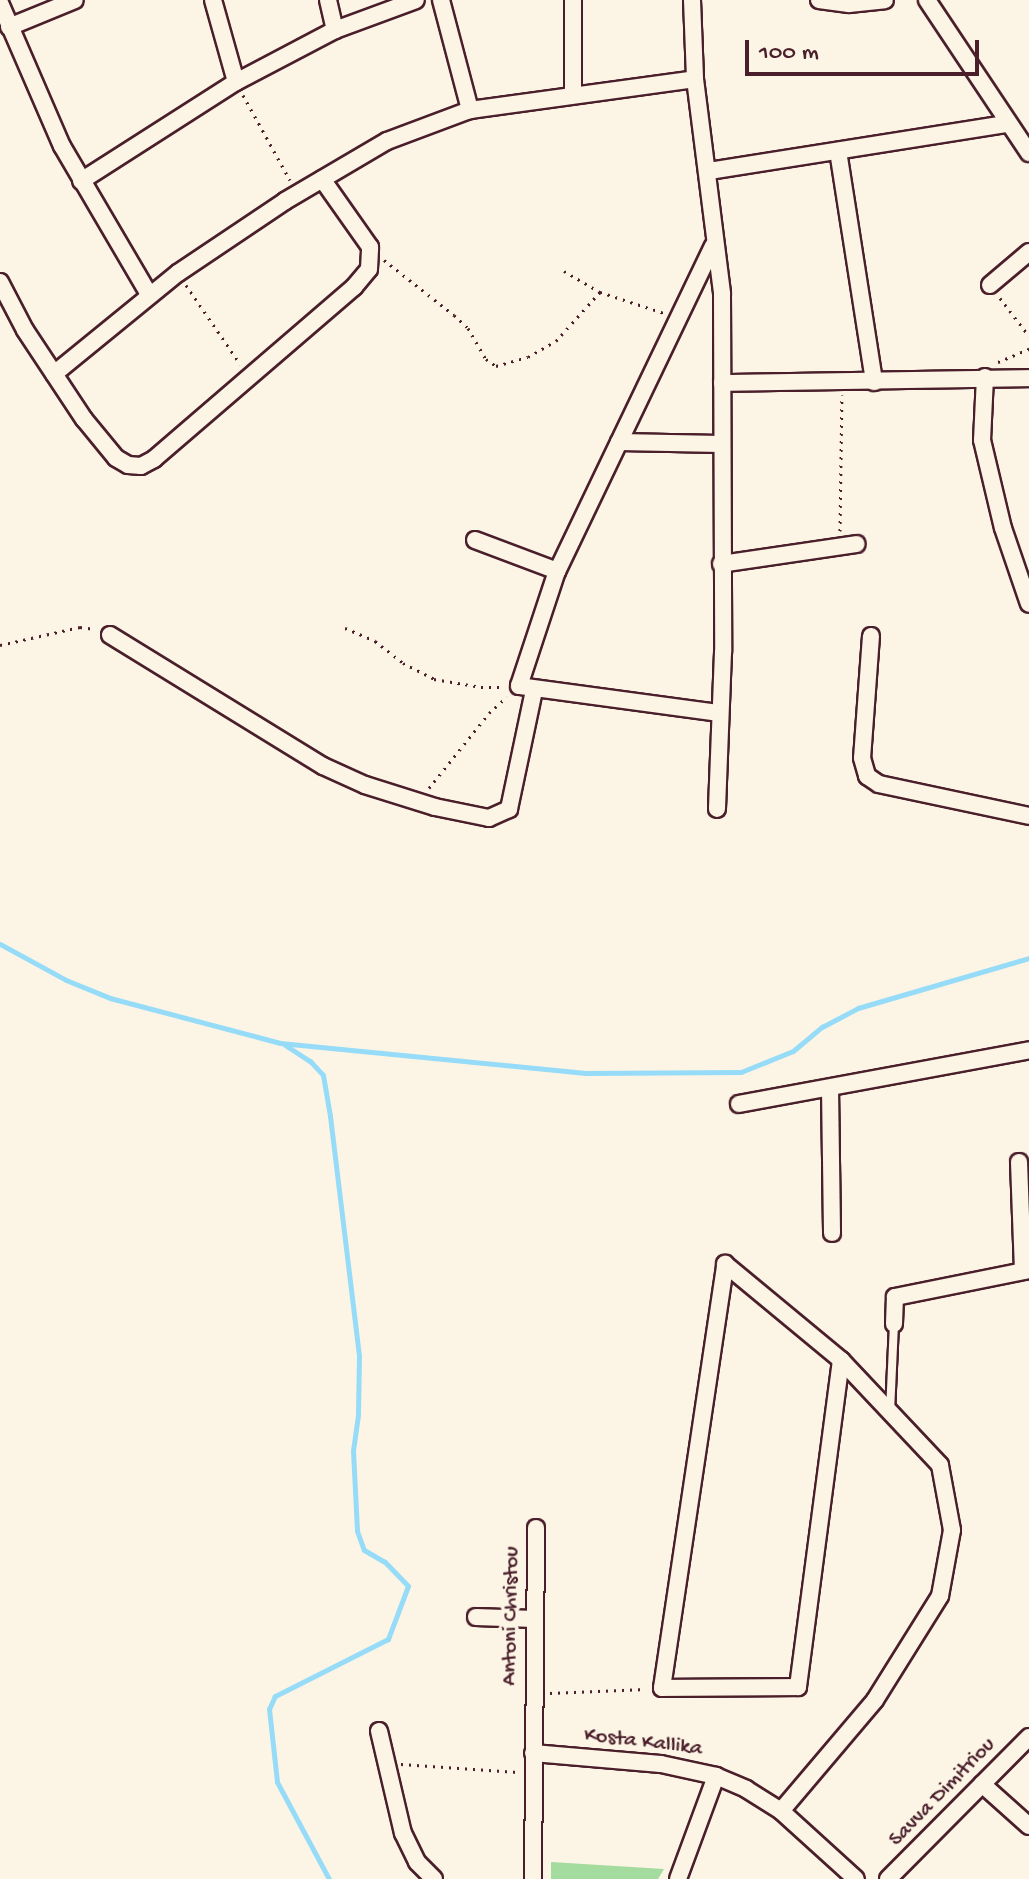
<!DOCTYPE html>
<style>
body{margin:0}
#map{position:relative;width:1029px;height:1879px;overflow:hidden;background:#fcf5e5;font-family:"Gochi Hand",sans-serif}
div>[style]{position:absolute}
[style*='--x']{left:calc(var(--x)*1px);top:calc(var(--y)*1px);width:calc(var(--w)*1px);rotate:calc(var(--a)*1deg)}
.green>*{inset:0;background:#a4db9f}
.stream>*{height:5px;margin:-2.5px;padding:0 2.5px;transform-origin:2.5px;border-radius:2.5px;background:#96dcf8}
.path>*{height:3px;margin-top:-1.5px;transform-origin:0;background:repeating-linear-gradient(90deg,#4a1f2b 0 2px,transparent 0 8px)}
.roads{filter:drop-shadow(2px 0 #4a1f2b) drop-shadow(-2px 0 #4a1f2b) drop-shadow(0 2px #4a1f2b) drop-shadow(0 -2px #4a1f2b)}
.service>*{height:8px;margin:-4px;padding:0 4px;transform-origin:4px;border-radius:4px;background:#fcf5e5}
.minor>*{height:16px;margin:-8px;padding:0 8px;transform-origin:8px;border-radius:8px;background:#fcf5e5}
span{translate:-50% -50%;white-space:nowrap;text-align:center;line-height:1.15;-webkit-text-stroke:7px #fcf5e5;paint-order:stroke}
.street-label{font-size:22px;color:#4a1f2b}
.scale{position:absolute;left:745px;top:40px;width:234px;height:36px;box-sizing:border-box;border:4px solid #4a1f2b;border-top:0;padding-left:10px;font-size:24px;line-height:28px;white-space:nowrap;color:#4a1f2b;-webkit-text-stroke:6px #fcf5e5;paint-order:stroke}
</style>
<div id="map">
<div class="green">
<i style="clip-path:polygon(551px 1862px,664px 1869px,658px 1879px,551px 1879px)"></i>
</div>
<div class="stream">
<i style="--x:0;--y:944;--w:75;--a:28.6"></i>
<i style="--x:66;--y:980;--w:48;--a:22.2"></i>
<i style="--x:110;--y:998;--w:176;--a:14.8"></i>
<i style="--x:280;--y:1043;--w:307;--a:5.6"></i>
<i style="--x:586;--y:1073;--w:155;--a:-0.4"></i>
<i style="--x:741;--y:1072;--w:56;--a:-22"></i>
<i style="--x:793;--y:1051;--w:38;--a:-40"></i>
<i style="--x:822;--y:1027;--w:41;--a:-27.8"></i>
<i style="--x:858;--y:1008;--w:178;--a:-16.3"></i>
<i style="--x:285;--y:1045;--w:30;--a:33"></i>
<i style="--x:310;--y:1061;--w:19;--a:47"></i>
<i style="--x:323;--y:1075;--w:42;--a:80.3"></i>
<i style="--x:330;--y:1116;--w:242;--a:83.1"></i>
<i style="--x:359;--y:1356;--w:59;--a:91"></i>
<i style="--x:358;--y:1415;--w:36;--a:98"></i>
<i style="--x:353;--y:1451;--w:80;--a:87.1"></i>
<i style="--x:357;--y:1531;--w:20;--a:70"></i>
<i style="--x:364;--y:1550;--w:24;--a:30"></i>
<i style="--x:385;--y:1562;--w:33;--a:46"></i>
<i style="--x:408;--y:1586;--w:57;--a:110.7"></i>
<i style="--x:388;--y:1639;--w:127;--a:153.2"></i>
<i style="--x:275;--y:1696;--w:14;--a:115"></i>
<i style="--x:269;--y:1709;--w:73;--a:83.7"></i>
<i style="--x:277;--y:1782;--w:110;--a:61.8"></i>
</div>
<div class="path">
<i style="--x:243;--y:95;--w:97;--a:61.1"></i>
<i style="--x:384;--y:260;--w:89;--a:38.2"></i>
<i style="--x:454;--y:315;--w:19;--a:43"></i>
<i style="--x:468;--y:328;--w:36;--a:60"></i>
<i style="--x:486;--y:359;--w:12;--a:35"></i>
<i style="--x:496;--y:366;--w:33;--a:-16"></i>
<i style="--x:528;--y:357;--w:32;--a:-30"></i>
<i style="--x:556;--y:341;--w:66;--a:-48.1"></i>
<i style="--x:564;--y:271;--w:42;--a:30.3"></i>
<i style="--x:600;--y:292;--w:67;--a:18.2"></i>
<i style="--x:186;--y:285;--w:96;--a:55.6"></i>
<i style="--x:1000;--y:298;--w:48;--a:52.7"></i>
<i style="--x:998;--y:362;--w:34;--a:-23"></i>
<i style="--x:840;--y:531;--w:136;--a:-89.2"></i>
<i style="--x:345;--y:628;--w:33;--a:23"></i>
<i style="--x:375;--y:641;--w:36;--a:38"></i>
<i style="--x:403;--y:663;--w:35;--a:27"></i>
<i style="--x:434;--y:679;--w:48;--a:9.7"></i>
<i style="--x:481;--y:687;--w:22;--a:0"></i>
<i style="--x:0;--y:645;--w:82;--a:-12.7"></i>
<i style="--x:80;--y:627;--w:15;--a:8"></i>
<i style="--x:429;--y:788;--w:96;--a:-51.3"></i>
<i style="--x:489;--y:713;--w:24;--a:-42"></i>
<i style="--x:550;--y:1693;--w:96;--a:-2.4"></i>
<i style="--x:401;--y:1764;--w:116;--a:3.9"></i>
</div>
<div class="roads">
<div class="service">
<i style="--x:890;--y:1412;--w:88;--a:-87.4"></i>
</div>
<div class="minor">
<i style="--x:213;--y:0;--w:85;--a:74.3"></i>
<i style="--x:328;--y:0;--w:31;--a:77"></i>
<i style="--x:441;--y:0;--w:114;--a:75.2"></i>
<i style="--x:692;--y:0;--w:79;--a:87.8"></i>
<i style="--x:695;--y:79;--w:217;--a:82.8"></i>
<i style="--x:722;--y:294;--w:358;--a:89.8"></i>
<i style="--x:723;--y:652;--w:157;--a:92.2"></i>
<i style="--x:819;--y:0;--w:30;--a:8"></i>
<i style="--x:849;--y:4;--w:36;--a:-6"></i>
<i style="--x:927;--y:0;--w:184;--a:56.3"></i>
<i style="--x:0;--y:3;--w:156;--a:66.6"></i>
<i style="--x:62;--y:146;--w:172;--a:59.6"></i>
<i style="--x:9;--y:27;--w:71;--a:-22.2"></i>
<i style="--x:573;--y:95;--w:95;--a:-90"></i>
<i style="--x:838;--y:151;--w:234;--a:81.1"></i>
<i style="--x:709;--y:171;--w:302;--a:-9"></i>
<i style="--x:81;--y:181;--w:184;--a:-32.6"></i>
<i style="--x:236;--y:82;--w:112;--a:-27.7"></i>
<i style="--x:335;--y:30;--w:86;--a:-20.3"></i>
<i style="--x:713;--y:246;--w:361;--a:115.6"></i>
<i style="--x:557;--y:571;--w:121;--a:108.3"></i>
<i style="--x:519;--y:686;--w:202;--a:7.7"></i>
<i style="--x:0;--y:282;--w:54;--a:62.5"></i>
<i style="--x:25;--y:330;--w:107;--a:56.5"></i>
<i style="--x:84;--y:419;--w:50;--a:50.6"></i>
<i style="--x:116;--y:458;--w:14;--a:30"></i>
<i style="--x:128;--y:465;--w:13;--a:4"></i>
<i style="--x:141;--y:466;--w:15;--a:-28"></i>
<i style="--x:154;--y:459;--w:264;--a:-40.7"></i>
<i style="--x:354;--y:287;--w:23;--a:-50"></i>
<i style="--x:369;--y:269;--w:22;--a:-87"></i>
<i style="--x:370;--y:247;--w:83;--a:-125.2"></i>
<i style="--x:990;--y:285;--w:51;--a:-40.2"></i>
<i style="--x:54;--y:374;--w:160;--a:-39.2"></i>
<i style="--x:178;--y:273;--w:129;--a:-33.9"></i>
<i style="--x:285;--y:201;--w:118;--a:-30.5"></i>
<i style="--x:387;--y:141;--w:89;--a:-20.5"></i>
<i style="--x:470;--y:110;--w:227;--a:-7.8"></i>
<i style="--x:985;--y:377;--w:63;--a:92.7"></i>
<i style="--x:982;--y:440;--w:90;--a:76.6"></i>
<i style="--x:1003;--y:528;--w:80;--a:71.1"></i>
<i style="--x:722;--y:383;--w:307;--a:-0.9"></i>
<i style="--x:619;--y:442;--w:102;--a:1.1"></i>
<i style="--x:475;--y:540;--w:88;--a:20.7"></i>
<i style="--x:721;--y:564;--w:137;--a:-8.4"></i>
<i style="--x:110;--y:635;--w:250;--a:31.6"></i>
<i style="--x:323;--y:766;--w:46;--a:24.3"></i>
<i style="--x:365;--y:785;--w:73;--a:17.4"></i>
<i style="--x:435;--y:807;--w:55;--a:11.5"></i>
<i style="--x:489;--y:818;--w:22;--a:-24"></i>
<i style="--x:509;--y:809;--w:122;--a:-78.1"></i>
<i style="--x:871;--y:636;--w:122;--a:94.2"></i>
<i style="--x:862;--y:758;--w:19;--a:74"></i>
<i style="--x:867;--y:776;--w:14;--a:34"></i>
<i style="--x:879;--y:784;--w:153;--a:12"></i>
<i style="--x:830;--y:1088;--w:145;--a:89.2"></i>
<i style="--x:739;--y:1104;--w:295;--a:-10.5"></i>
<i style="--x:1019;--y:1162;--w:109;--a:87.9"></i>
<i style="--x:894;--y:1324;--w:27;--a:-88"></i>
<i style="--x:895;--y:1297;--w:137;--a:-11.4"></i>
<i style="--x:476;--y:1617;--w:58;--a:2"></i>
<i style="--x:379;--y:1731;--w:105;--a:76.8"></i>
<i style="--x:403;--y:1833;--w:32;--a:64"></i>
<i style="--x:417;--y:1862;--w:24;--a:45"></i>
<i style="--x:533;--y:1753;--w:128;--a:4.9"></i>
<i style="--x:661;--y:1764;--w:56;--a:12.3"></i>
<i style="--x:716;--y:1776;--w:33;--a:23"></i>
<i style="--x:746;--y:1789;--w:41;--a:32.2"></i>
<i style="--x:781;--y:1811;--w:101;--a:42.2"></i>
<i style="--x:982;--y:1784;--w:63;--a:41.8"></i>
<i style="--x:781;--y:1811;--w:145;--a:-49.7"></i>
<i style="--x:875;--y:1700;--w:123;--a:-58"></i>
<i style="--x:940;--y:1596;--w:67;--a:-79.7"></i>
<i style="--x:952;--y:1530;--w:66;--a:-100.5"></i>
<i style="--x:940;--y:1465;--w:144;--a:-133.3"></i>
<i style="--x:841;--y:1360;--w:330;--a:97.5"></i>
<i style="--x:798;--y:1687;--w:136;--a:179.6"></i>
<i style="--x:662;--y:1688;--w:429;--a:-81.5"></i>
<i style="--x:725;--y:1264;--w:151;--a:39.6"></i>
<i style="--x:533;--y:1879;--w:351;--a:-89.5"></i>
<i style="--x:678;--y:1879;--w:110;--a:-69.7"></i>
<i style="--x:888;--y:1879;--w:200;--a:-45.2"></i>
</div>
</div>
<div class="street-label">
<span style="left:512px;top:1616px;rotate:-89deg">Antoni Christou</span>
<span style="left:643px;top:1743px;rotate:7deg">Kosta Kallika</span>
<span style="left:943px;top:1793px;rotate:-46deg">Savva Dimitriou</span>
</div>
<div class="scale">100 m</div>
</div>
